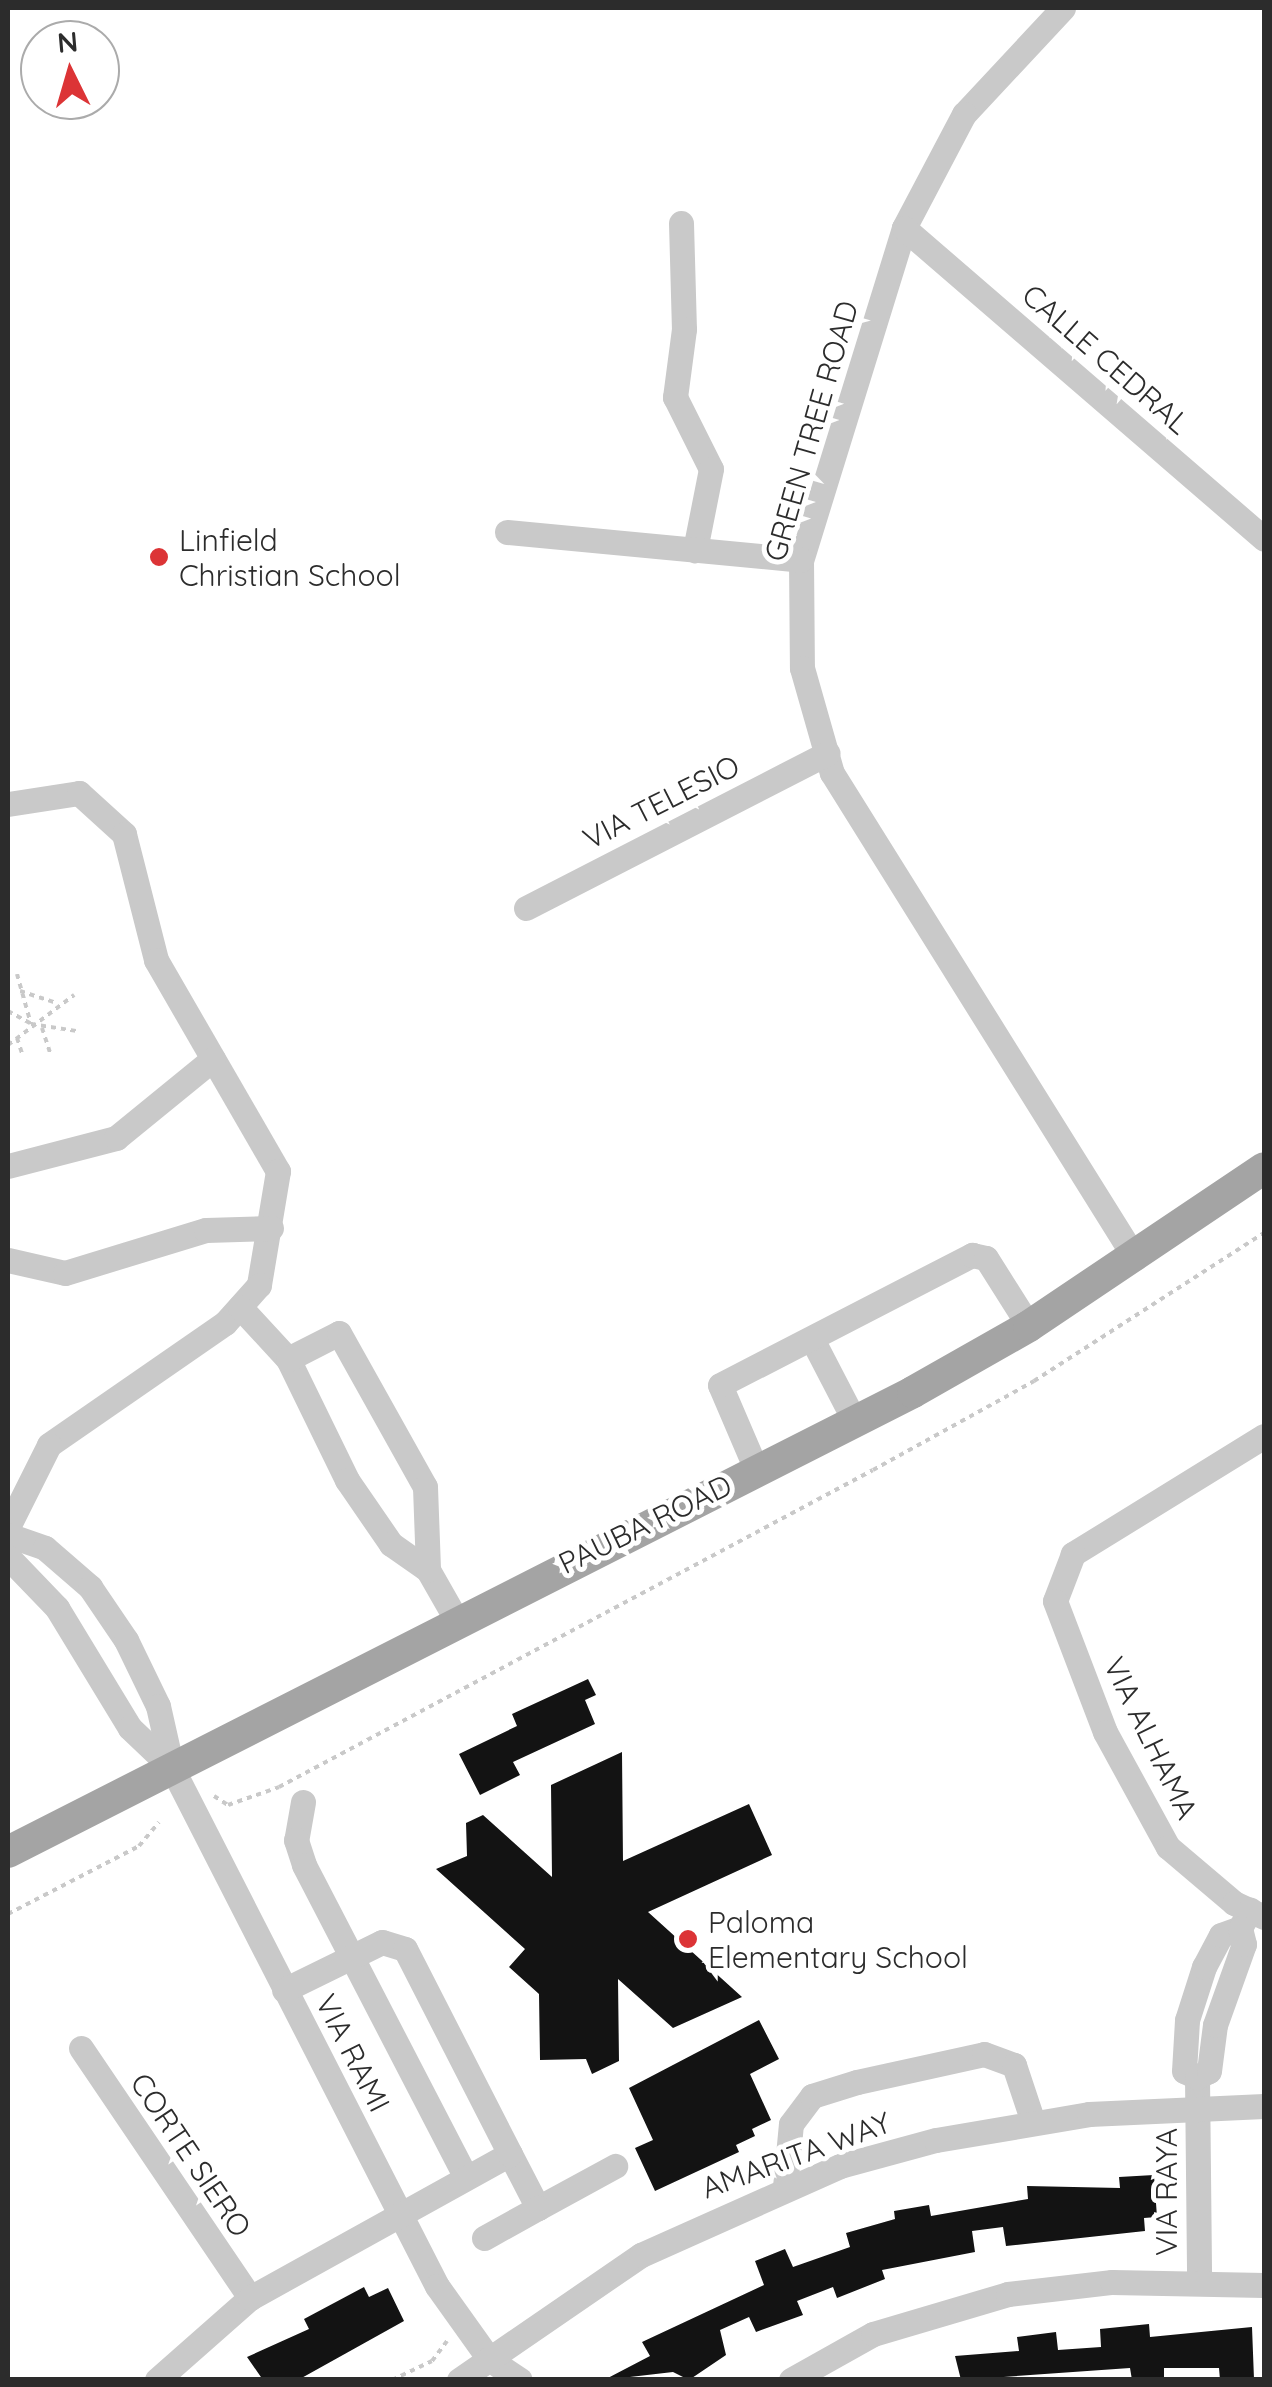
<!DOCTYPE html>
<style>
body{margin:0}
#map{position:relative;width:1272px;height:2387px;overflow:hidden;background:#fff;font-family:Quicksand,sans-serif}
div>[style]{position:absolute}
.building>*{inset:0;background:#131313}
.path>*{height:4px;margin-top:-2px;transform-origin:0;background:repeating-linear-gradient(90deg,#c9c9c9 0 5px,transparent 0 10px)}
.minor>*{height:25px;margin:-12.5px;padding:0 12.5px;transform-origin:12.5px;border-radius:12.5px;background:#c9c9c9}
.major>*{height:32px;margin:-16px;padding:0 16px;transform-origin:16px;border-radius:16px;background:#a4a4a4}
.dots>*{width:28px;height:28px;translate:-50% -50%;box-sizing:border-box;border:5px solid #fff;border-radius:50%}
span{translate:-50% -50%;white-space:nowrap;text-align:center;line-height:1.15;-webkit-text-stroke:10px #fff;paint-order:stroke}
.street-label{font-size:30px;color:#2c2c2c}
.poi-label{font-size:30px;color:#2c2c2c}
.left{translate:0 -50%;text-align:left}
.frame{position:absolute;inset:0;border:10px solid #2c2c2c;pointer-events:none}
.north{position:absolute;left:20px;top:20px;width:100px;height:100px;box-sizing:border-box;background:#fff;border:2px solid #ababab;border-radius:50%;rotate:355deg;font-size:28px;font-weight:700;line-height:40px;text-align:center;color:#2c2c2c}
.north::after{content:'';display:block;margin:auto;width:35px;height:45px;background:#dc3436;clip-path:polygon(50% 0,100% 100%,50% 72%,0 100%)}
</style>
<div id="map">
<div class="building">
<i style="clip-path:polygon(588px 1679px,596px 1695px,585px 1700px,595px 1724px,513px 1762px,520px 1775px,480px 1795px,459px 1754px,517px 1726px,512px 1714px)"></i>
<i style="clip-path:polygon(622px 1752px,623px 1861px,749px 1804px,772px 1855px,648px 1912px,742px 1997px,673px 2028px,618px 1979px,619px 2061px,592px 2074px,586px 2059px,540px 2060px,539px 1994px,509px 1967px,525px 1949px,436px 1869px,467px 1856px,466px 1823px,483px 1815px,552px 1877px,551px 1785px)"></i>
<i style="clip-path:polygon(759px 2020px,779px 2059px,750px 2074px,771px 2120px,752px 2129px,755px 2136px,736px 2145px,739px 2152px,655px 2191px,635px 2148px,653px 2140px,629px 2088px)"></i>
<i style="clip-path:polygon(1154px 2175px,1157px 2217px,1144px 2218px,1145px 2231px,1006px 2246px,1003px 2227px,972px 2231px,975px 2252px,882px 2270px,885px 2279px,837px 2298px,833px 2287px,797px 2301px,803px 2315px,756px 2332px,749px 2317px,720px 2330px,726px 2355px,689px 2380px,673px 2372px,604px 2380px,650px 2356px,642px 2342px,764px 2285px,755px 2261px,785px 2249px,793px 2267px,850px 2247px,846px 2233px,895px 2219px,894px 2211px,929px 2205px,931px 2216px,1028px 2199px,1027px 2186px,1120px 2188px,1119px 2177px)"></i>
<i style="clip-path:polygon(364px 2287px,369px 2297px,388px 2288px,404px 2321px,298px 2380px,263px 2380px,247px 2357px,309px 2329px,304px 2319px)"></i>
<i style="clip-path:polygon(1149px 2324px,1150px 2337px,1252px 2327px,1254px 2379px,1220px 2380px,1219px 2368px,1164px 2368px,1164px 2377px,1132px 2380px,1130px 2368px,961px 2380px,955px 2356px,1019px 2351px,1017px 2337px,1056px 2332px,1058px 2350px,1101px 2347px,1100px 2329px)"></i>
</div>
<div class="path">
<i style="left:17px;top:974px;width:52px;rotate:74.4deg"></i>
<i style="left:31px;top:1024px;width:47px;rotate:8.7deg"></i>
<i style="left:20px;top:991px;width:39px;rotate:18deg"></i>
<i style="left:8px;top:1011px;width:26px;rotate:29deg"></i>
<i style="left:42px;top:1028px;width:26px;rotate:72deg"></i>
<i style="left:17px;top:1038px;width:16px;rotate:72deg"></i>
<i style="left:8px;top:1045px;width:83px;rotate:-37.1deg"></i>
<i style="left:214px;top:1796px;width:17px;rotate:33deg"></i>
<i style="left:228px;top:1805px;width:54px;rotate:-19.4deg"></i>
<i style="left:279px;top:1787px;width:673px;rotate:-28.09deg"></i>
<i style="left:873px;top:1470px;width:184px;rotate:-28.9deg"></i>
<i style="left:1034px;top:1381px;width:274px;rotate:-32.8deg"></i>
<i style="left:8px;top:1914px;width:148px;rotate:-27.4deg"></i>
<i style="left:139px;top:1846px;width:31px;rotate:-50deg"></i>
<i style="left:392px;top:2380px;width:44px;rotate:-25.4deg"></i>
<i style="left:432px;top:2361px;width:25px;rotate:-53deg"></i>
</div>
<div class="minor">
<i style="left:1063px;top:8px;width:145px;rotate:133deg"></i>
<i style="left:964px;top:114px;width:129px;rotate:117.8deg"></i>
<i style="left:904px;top:228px;width:348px;rotate:107.2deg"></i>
<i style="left:801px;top:560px;width:108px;rotate:89.5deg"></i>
<i style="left:802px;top:668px;width:109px;rotate:74.1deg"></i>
<i style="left:832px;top:773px;width:572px;rotate:58.01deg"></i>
<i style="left:681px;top:223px;width:106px;rotate:88.4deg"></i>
<i style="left:684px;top:329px;width:69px;rotate:97.5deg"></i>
<i style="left:675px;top:397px;width:80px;rotate:63.4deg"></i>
<i style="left:711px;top:469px;width:83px;rotate:101.2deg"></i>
<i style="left:904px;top:228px;width:476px;rotate:40.8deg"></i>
<i style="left:507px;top:532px;width:295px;rotate:5.4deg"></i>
<i style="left:8px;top:804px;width:72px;rotate:-8.8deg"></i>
<i style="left:79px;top:793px;width:61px;rotate:42.3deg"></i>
<i style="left:124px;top:834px;width:130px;rotate:75.7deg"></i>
<i style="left:156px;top:960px;width:244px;rotate:60deg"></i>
<i style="left:278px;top:1171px;width:116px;rotate:99.5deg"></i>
<i style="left:259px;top:1285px;width:51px;rotate:131.8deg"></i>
<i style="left:225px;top:1323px;width:214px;rotate:145.3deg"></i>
<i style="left:49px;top:1445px;width:92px;rotate:116.6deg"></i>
<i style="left:526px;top:908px;width:339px;rotate:-27.2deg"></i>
<i style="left:8px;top:1166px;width:112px;rotate:-14.5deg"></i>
<i style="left:116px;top:1138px;width:125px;rotate:-39.2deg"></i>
<i style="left:8px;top:1260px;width:58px;rotate:12.8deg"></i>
<i style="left:65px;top:1273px;width:147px;rotate:-17deg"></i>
<i style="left:206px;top:1230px;width:65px;rotate:-1.8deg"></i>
<i style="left:240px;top:1307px;width:71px;rotate:47.3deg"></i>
<i style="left:288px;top:1359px;width:135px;rotate:64deg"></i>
<i style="left:347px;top:1480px;width:78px;rotate:55.5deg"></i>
<i style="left:391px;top:1544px;width:45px;rotate:35.1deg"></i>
<i style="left:428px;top:1570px;width:56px;rotate:60.3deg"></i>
<i style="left:812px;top:1339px;width:93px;rotate:62.6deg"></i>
<i style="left:288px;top:1359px;width:57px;rotate:-27deg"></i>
<i style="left:339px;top:1333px;width:176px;rotate:60.8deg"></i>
<i style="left:425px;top:1487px;width:83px;rotate:87.9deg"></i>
<i style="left:1264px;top:1436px;width:225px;rotate:148.3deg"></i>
<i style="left:1073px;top:1554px;width:50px;rotate:111deg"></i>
<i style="left:1055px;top:1601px;width:140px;rotate:69.1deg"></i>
<i style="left:1105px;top:1732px;width:131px;rotate:61.3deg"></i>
<i style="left:1168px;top:1847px;width:87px;rotate:40.3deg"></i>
<i style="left:1234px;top:1903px;width:33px;rotate:25deg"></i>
<i style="left:756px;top:1469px;width:91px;rotate:-113.2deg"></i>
<i style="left:720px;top:1385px;width:284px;rotate:-27.3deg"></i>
<i style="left:972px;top:1255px;width:14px;rotate:12deg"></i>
<i style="left:986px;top:1258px;width:80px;rotate:57.7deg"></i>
<i style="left:8px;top:1535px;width:39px;rotate:19deg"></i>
<i style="left:45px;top:1548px;width:60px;rotate:40.9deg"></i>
<i style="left:90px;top:1587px;width:64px;rotate:55.8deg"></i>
<i style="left:126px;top:1640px;width:73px;rotate:64.1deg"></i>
<i style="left:158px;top:1706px;width:64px;rotate:77.3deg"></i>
<i style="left:172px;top:1768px;width:582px;rotate:62.91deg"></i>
<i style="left:437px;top:2286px;width:90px;rotate:54.5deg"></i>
<i style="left:489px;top:2359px;width:37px;rotate:34deg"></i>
<i style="left:8px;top:1557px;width:71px;rotate:46.1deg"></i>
<i style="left:57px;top:1608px;width:140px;rotate:58.7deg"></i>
<i style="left:130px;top:1728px;width:58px;rotate:43.6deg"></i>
<i style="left:303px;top:1802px;width:39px;rotate:100deg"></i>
<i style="left:296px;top:1840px;width:26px;rotate:72deg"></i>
<i style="left:304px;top:1865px;width:352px;rotate:62.6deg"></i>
<i style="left:81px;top:2048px;width:302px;rotate:55.9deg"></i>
<i style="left:1197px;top:2077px;width:202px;rotate:89.4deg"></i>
<i style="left:1197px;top:2077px;width:14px;rotate:-155deg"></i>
<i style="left:1184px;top:2071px;width:51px;rotate:-86.6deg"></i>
<i style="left:1187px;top:2020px;width:56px;rotate:-72.2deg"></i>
<i style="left:1204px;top:1967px;width:36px;rotate:-62deg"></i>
<i style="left:1221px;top:1935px;width:20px;rotate:-20deg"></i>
<i style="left:1240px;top:1928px;width:21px;rotate:-61deg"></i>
<i style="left:1197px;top:2077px;width:13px;rotate:-27deg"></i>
<i style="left:1209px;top:2071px;width:46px;rotate:-82.6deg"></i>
<i style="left:1215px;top:2025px;width:86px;rotate:-70.3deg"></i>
<i style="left:1244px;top:1944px;width:16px;rotate:-104deg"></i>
<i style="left:510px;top:2154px;width:61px;rotate:62.6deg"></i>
<i style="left:538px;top:2208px;width:88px;rotate:-28.6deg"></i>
<i style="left:785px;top:2187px;width:63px;rotate:-84.6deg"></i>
<i style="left:791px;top:2124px;width:35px;rotate:-53deg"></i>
<i style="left:812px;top:2096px;width:47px;rotate:-17.3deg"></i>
<i style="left:857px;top:2082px;width:130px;rotate:-12.4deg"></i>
<i style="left:984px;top:2054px;width:32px;rotate:20deg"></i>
<i style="left:1014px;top:2065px;width:60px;rotate:71.6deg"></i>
<i style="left:484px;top:2238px;width:62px;rotate:-29.1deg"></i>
<i style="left:157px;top:2380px;width:124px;rotate:-41.4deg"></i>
<i style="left:250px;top:2298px;width:297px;rotate:-29deg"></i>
<i style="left:510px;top:2154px;width:230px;rotate:-117.1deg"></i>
<i style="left:405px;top:1949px;width:24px;rotate:-163deg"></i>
<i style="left:382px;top:1942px;width:109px;rotate:153.9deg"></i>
<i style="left:459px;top:2380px;width:221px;rotate:-34.5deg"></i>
<i style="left:641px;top:2255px;width:218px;rotate:-24.1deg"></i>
<i style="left:840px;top:2166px;width:99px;rotate:-15.2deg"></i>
<i style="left:936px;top:2140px;width:155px;rotate:-9.6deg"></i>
<i style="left:1089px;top:2114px;width:175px;rotate:-2.6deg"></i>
<i style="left:791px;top:2380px;width:94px;rotate:-29.3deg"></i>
<i style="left:873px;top:2334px;width:141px;rotate:-16.5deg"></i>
<i style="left:1008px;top:2294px;width:105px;rotate:-6.6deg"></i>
<i style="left:1112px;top:2282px;width:152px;rotate:1.1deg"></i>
</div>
<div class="major">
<i style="left:8px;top:1852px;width:1015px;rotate:-26.94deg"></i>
<i style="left:913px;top:1392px;width:133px;rotate:-29.6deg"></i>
<i style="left:1029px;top:1326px;width:283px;rotate:-33.9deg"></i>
</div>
<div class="dots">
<i style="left:159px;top:557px;background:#dc3436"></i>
<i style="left:688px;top:1939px;background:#dc3436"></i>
</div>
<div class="street-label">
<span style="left:1106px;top:359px;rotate:41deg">CALLE CEDRAL</span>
<span style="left:811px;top:431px;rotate:-74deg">GREEN TREE ROAD</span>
<span style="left:661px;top:802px;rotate:-27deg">VIA TELESIO</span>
<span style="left:645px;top:1524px;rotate:-26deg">PAUBA ROAD</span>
<span style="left:1151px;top:1738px;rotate:64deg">VIA ALHAMA</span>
<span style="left:353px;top:2053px;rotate:63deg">VIA RAMI</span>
<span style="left:191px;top:2155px;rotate:56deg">CORTE SIERO</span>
<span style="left:796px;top:2155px;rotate:-20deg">AMARITA WAY</span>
<span style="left:1166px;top:2192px;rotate:-90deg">VIA RAYA</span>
</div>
<div class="poi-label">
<span class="left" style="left:179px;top:557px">Linfield<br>Christian School</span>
<span class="left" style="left:708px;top:1939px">Paloma<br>Elementary School</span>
</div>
<div class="frame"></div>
<div class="north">N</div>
</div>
